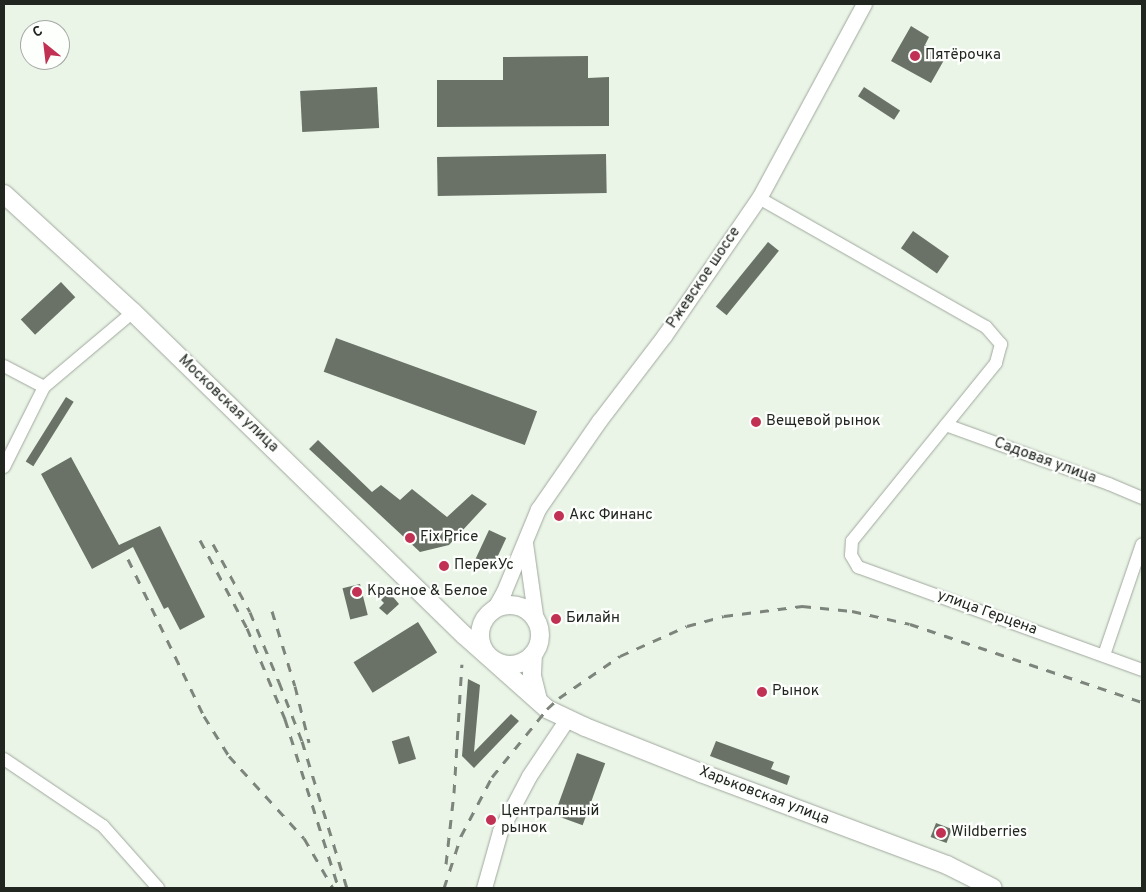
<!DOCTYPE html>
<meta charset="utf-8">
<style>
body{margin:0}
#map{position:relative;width:1146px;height:892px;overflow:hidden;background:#eaf4e7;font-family:Overpass,sans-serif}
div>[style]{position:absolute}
.building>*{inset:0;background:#6a7267;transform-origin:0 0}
.roads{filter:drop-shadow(0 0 1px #9fa89c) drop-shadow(0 0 1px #9fa89c)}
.minor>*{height:12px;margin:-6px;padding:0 6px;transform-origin:6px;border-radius:6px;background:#fff}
.tertiary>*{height:15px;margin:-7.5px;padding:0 7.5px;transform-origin:7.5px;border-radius:7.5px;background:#fff}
.secondary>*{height:18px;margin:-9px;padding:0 9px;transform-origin:9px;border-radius:9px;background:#fff}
.secondary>.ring{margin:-9px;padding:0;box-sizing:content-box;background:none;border:18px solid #fff;border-radius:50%}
.rail>*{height:3px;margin-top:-1.5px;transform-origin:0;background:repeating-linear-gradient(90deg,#7d847b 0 9px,transparent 0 18px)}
.dots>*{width:14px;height:14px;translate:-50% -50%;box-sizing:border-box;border:2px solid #fdfffc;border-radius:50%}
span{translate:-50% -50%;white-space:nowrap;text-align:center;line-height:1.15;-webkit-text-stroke:4.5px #fdfffc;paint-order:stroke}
.poi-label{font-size:15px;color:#222621}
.left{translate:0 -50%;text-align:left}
.street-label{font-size:15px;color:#222621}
.frame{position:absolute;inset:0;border:5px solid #222621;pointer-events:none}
.north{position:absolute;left:20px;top:20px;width:50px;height:50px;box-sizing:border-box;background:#fdfffc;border:1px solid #a5a8a4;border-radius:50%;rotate:331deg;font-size:14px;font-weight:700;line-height:20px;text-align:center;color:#222621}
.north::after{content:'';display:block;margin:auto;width:18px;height:22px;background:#c13154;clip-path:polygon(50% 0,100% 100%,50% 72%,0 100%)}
</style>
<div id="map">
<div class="building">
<i style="clip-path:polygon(911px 26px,929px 37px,925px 45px,937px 52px,940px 49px,948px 53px,931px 83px,891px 61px)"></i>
<i style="clip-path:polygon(588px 56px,588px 78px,609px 77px,609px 126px,437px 127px,437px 80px,503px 80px,503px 57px)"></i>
<i style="left:377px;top:87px;width:41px;height:77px;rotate:87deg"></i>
<i style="left:864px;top:87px;width:43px;height:11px;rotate:33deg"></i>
<i style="left:606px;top:154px;width:39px;height:169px;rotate:89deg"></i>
<i style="left:913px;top:231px;width:44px;height:21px;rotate:35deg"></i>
<i style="left:768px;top:242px;width:14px;height:83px;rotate:39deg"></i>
<i style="left:61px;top:282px;width:21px;height:55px;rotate:47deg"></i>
<i style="left:336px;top:338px;width:214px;height:36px;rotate:20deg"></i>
<i style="left:66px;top:397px;width:9px;height:76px;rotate:32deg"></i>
<i style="clip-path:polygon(318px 440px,372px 492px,381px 485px,400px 500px,412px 489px,447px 517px,472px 494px,487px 504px,449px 545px,420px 552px,309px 449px)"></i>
<i style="clip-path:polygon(71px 457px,119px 545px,160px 526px,205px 617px,180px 630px,168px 607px,164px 609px,133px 547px,92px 569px,41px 474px)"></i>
<i style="left:489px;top:530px;width:19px;height:33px;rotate:25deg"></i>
<i style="left:360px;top:584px;width:32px;height:18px;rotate:76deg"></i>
<i style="clip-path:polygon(389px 592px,399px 604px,387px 615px,379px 608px,384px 603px,381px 600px)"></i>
<i style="left:418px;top:622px;width:36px;height:76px;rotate:58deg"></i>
<i style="clip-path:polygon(468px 679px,480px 685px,474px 752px,511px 714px,519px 721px,474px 768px,462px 756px)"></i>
<i style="left:409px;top:736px;width:24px;height:18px;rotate:73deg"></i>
<i style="clip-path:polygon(716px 741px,774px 762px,771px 769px,790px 776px,787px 785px,710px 756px)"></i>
<i style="left:577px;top:753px;width:30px;height:66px;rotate:20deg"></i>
<i style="left:936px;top:823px;width:17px;height:15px;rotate:21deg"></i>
</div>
<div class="roads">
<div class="minor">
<i style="left:759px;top:198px;width:261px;rotate:29.6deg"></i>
<i style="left:986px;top:327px;width:23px;rotate:49deg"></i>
<i style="left:1001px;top:344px;width:20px;rotate:105deg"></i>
<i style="left:996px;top:363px;width:229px;rotate:129deg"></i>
<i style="left:852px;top:541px;width:14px;rotate:94deg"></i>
<i style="left:851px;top:555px;width:14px;rotate:60deg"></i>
<i style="left:858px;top:567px;width:302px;rotate:19.9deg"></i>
<i style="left:4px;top:366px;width:45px;rotate:27.7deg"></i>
<i style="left:946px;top:425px;width:173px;rotate:19.9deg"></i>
<i style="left:1109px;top:484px;width:36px;rotate:23deg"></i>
<i style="left:4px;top:467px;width:89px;rotate:-63.4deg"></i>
<i style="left:44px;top:387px;width:116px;rotate:-40.1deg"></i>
<i style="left:1104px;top:655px;width:117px;rotate:-71.1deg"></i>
<i style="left:4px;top:759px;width:120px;rotate:34.1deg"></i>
<i style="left:103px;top:826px;width:83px;rotate:48.4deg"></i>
</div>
<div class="tertiary">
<i style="left:525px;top:543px;width:79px;rotate:82deg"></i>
<i style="left:493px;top:611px;width:23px;rotate:-61deg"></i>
<i style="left:504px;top:591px;width:89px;rotate:-67.5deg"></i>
<i style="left:538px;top:509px;width:107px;rotate:-55.3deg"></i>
<i style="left:599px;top:421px;width:107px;rotate:-52.6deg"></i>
<i style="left:664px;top:336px;width:168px;rotate:-55.5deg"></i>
<i style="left:759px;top:198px;width:221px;rotate:-61.6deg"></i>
<i style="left:484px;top:888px;width:59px;rotate:-74.3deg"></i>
<i style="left:500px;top:831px;width:62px;rotate:-62.2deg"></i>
<i style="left:529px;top:776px;width:69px;rotate:-56.3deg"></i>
</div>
<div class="secondary">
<i style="left:4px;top:194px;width:175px;rotate:42.5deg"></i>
<i style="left:133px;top:312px;width:462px;rotate:44.3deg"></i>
<i style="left:464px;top:635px;width:111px;rotate:41.7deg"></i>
<i style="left:547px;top:709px;width:42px;rotate:25.3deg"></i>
<i style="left:585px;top:727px;width:125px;rotate:21.6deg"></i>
<i style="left:701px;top:773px;width:263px;rotate:20.5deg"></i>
<i style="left:947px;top:865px;width:51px;rotate:26.6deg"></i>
<i class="ring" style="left:480px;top:605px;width:42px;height:42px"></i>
<i style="left:533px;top:654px;width:22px;rotate:93deg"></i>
<i style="left:532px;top:676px;width:25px;rotate:76deg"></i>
</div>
</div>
<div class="rail">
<i style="left:200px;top:540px;width:100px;rotate:61.9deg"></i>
<i style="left:247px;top:628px;width:99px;rotate:67.3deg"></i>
<i style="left:285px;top:719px;width:175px;rotate:72.4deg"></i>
<i style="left:213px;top:544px;width:77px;rotate:61.4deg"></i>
<i style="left:250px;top:612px;width:76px;rotate:67.5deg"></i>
<i style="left:279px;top:682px;width:63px;rotate:68.7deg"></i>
<i style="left:302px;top:741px;width:154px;rotate:73deg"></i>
<i style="left:128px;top:559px;width:174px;rotate:64.2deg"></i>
<i style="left:204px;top:716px;width:47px;rotate:58deg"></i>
<i style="left:229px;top:756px;width:111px;rotate:47.6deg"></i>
<i style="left:304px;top:838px;width:58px;rotate:59.9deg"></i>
<i style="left:272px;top:611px;width:78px;rotate:73deg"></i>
<i style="left:295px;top:686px;width:58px;rotate:76deg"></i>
<i style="left:446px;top:864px;width:71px;rotate:-83.6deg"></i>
<i style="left:454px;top:793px;width:129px;rotate:-86.5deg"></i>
<i style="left:444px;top:888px;width:55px;rotate:-71.9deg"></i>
<i style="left:461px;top:836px;width:67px;rotate:-62.3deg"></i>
<i style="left:492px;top:777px;width:87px;rotate:-51deg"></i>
<i style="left:547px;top:709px;width:16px;rotate:-43deg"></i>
<i style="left:559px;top:698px;width:74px;rotate:-34.5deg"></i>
<i style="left:620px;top:656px;width:73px;rotate:-24.1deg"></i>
<i style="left:687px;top:626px;width:38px;rotate:-15deg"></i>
<i style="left:724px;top:616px;width:79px;rotate:-7.3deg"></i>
<i style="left:802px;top:606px;width:50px;rotate:5.7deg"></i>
<i style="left:852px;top:611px;width:59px;rotate:12.6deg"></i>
<i style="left:910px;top:624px;width:245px;rotate:18.6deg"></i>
</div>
<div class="dots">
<i style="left:915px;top:56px;background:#c13154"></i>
<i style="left:756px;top:422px;background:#c13154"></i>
<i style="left:559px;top:516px;background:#c13154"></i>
<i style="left:410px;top:538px;background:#c13154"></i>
<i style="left:444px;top:566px;background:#c13154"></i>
<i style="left:357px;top:592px;background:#c13154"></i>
<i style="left:556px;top:619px;background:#c13154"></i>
<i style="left:762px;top:692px;background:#c13154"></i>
<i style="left:491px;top:820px;background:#c13154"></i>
<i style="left:941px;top:833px;background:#c13154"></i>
</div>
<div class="poi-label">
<span class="left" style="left:925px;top:56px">Пятёрочка</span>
<span class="left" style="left:766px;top:422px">Вещевой рынок</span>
<span class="left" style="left:569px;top:516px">Акс Финанс</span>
<span class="left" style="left:420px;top:538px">Fix Price</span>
<span class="left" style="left:454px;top:566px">ПерекУс</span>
<span class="left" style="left:367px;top:592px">Красное &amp; Белое</span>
<span class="left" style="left:566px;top:619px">Билайн</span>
<span class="left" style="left:772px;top:692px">Рынок</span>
<span class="left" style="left:501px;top:820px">Центральный<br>рынок</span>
<span class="left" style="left:951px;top:833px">Wildberries</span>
</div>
<div class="street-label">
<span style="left:704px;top:278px;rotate:-56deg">Ржевское шоссе</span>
<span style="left:228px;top:404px;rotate:44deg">Московская улица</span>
<span style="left:1045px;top:461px;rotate:20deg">Садовая улица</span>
<span style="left:987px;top:613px;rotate:20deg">улица Герцена</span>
<span style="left:764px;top:796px;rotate:21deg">Харьковская улица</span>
</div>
<div class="frame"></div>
<div class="north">С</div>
</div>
